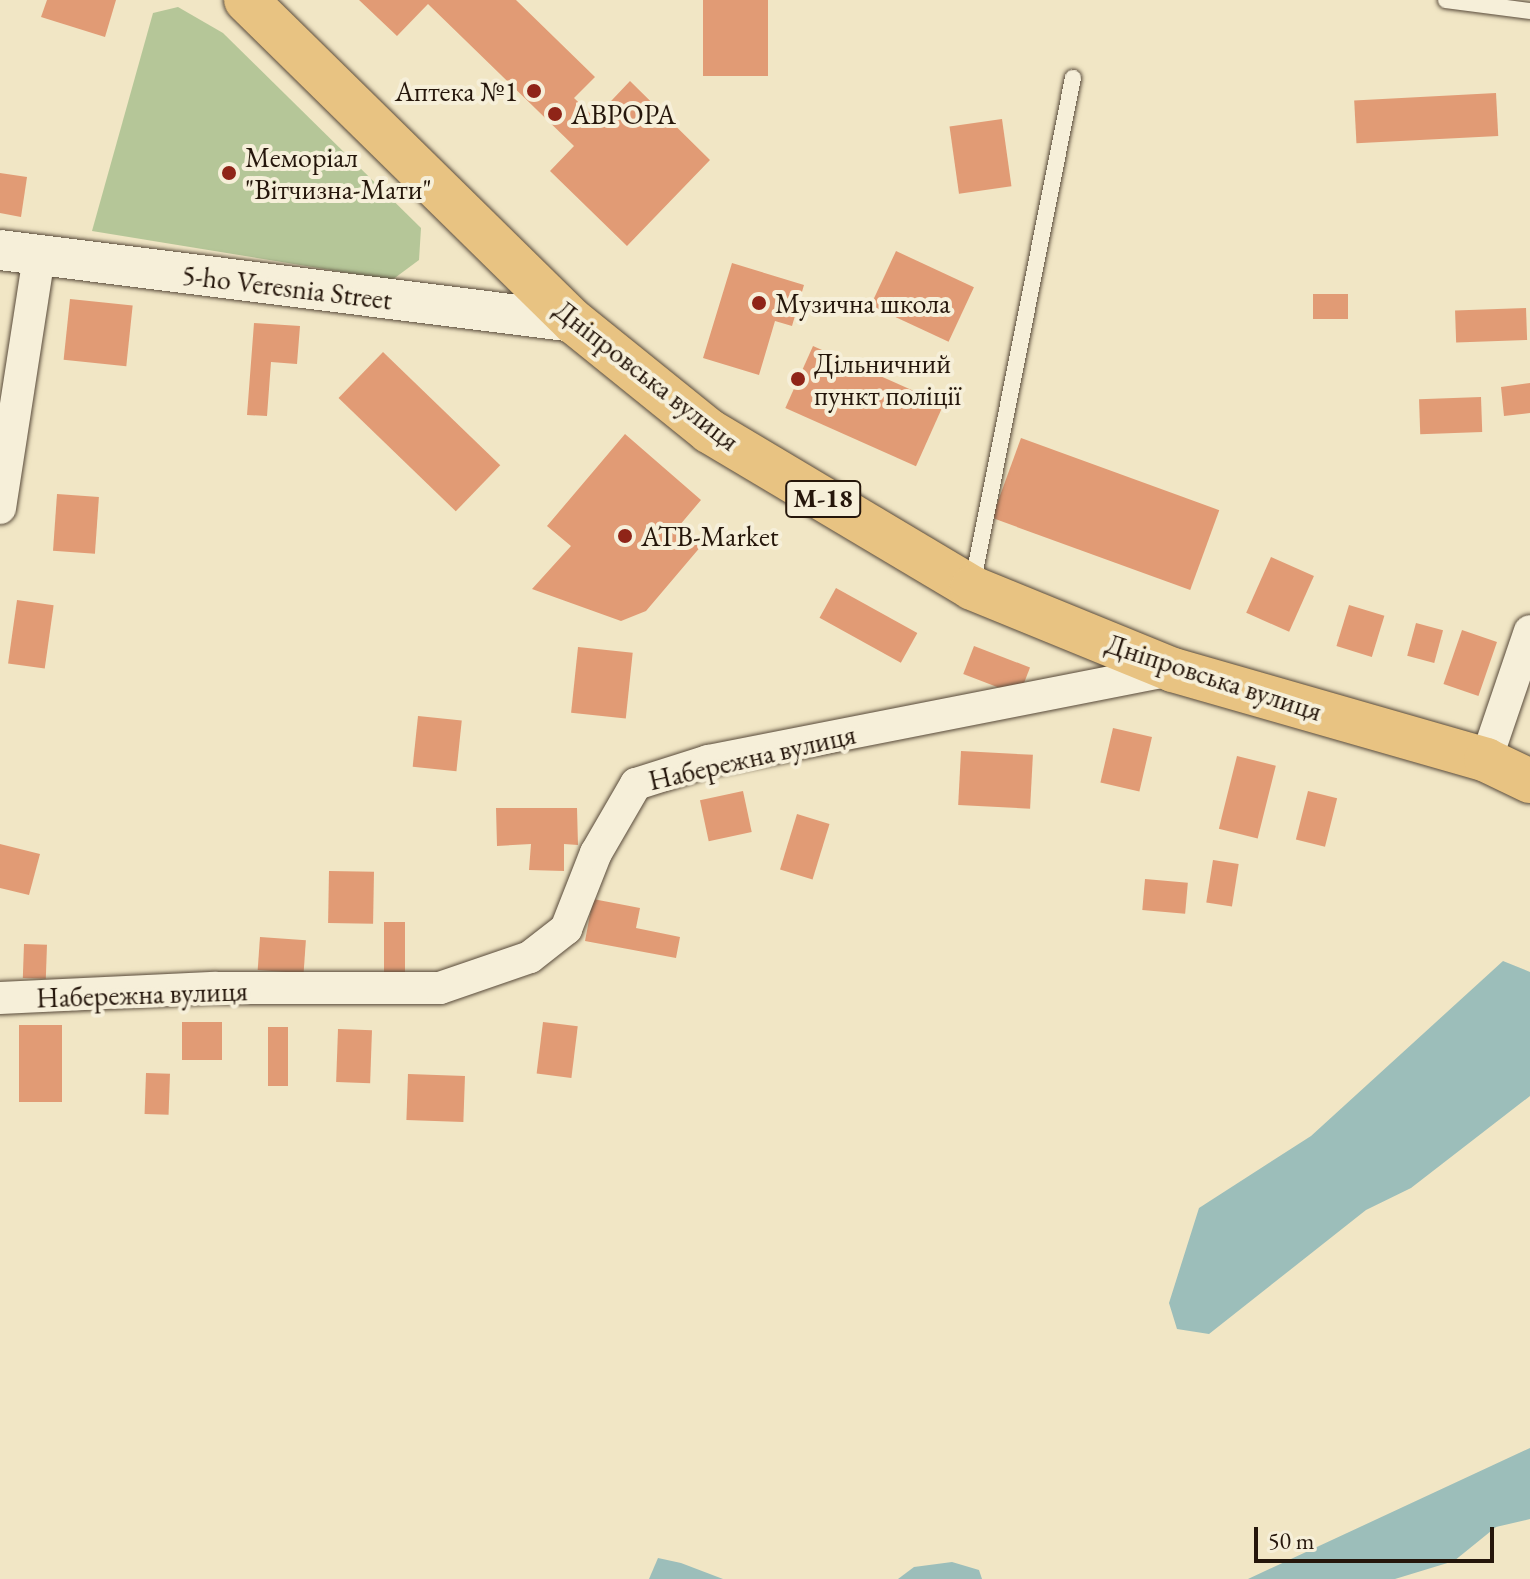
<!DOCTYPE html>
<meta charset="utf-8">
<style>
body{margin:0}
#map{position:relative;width:1530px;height:1579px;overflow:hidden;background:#f1e6c5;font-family:"EB Garamond",serif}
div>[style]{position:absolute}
.green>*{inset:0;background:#b5c698}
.water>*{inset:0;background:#9cbeba}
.building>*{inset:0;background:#e19b75;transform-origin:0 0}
.roads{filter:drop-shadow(0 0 2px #584a3a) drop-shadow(0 0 2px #584a3a)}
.service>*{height:16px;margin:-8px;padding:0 8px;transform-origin:8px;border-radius:8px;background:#f6efd9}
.minor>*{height:32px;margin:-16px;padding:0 16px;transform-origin:16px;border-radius:16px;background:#f6efd9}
.tertiary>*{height:40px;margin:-20px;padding:0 20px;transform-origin:20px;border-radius:20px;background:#f6efd9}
.trunk>*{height:44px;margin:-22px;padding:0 22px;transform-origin:22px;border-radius:22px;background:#e8c382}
.dots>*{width:22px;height:22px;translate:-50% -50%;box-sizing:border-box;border:4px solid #f6efd9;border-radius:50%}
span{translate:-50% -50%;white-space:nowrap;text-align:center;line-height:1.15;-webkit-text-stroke:8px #f6efd9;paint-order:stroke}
.shield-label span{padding:2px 6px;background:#f6efd9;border:2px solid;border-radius:6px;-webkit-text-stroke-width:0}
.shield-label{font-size:26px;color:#25160b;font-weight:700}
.poi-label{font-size:28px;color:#25160b}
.right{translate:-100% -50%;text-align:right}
.left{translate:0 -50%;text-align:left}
.street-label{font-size:28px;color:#25160b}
.scale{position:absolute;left:1254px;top:1527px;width:240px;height:36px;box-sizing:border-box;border:4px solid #25160b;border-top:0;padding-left:10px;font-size:24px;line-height:28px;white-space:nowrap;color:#25160b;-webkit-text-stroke:6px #f6efd9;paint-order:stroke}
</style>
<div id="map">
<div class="green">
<i style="clip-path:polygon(178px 7px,223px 33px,421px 228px,419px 260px,392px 280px,92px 231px,153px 13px)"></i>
</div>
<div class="water">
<i style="clip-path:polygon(1503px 961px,1530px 972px,1530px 1096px,1411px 1188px,1366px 1210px,1209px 1334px,1177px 1329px,1169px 1303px,1199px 1208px,1311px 1136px)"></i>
<i style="clip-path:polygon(1530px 1448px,1530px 1519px,1496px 1527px,1454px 1561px,1395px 1579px,1248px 1579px)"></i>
<i style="clip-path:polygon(658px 1558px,681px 1563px,723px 1579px,649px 1579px)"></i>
<i style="clip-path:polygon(952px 1562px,979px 1570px,982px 1579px,898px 1579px,914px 1567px)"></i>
</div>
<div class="building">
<i style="clip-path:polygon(47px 0,116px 0,105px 37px,41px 17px)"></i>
<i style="clip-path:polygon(359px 0,516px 0,595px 77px,574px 98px,595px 118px,630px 81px,710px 160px,627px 246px,550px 171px,574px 146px,428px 4px,397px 36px)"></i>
<i style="left:703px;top:0;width:65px;height:76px"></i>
<i style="left:1496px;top:93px;width:43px;height:142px;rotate:87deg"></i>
<i style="left:1002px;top:119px;width:68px;height:53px;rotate:82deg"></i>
<i style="clip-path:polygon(0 173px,27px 177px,21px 217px,0 213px)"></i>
<i style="left:896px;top:251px;width:86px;height:60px;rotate:25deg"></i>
<i style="clip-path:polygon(732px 263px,804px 285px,792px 326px,775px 321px,759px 375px,703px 358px)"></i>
<i style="left:1313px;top:294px;width:35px;height:25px"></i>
<i style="left:70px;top:299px;width:63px;height:61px;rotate:6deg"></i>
<i style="left:1526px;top:308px;width:32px;height:71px;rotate:88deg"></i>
<i style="clip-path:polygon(254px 323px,300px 326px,297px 364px,271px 362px,267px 416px,247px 415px)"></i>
<i style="left:813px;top:346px;width:143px;height:68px;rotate:24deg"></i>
<i style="left:383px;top:352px;width:163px;height:64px;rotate:44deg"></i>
<i style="clip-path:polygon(1530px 383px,1530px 413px,1504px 416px,1501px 387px)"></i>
<i style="left:1481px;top:397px;width:35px;height:62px;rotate:88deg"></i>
<i style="clip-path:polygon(625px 434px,701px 500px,679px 526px,702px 545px,646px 611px,621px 621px,532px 589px,571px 546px,547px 526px)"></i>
<i style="left:1021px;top:438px;width:211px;height:85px;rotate:20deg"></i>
<i style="left:57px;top:494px;width:42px;height:57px;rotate:4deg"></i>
<i style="left:1271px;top:557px;width:47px;height:61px;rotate:24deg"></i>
<i style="left:836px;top:588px;width:93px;height:34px;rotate:29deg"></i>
<i style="left:17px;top:600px;width:37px;height:64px;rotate:8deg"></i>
<i style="left:1349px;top:605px;width:37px;height:43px;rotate:17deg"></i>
<i style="left:1416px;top:623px;width:28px;height:34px;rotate:15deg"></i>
<i style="left:1462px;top:630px;width:37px;height:57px;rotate:19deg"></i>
<i style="left:974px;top:646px;width:60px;height:30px;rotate:21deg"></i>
<i style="left:578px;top:647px;width:55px;height:66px;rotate:6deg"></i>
<i style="left:418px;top:716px;width:44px;height:51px;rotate:6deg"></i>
<i style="left:1113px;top:728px;width:40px;height:56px;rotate:13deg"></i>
<i style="left:961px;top:751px;width:72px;height:54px;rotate:3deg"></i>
<i style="left:1237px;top:756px;width:40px;height:75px;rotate:14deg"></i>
<i style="left:743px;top:791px;width:42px;height:44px;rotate:78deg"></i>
<i style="left:1308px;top:791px;width:30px;height:50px;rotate:14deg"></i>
<i style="clip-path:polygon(496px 808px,577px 808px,578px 845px,564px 844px,564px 871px,529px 870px,531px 844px,497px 846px)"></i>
<i style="left:797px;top:814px;width:34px;height:58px;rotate:17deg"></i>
<i style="clip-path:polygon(0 844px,40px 854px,29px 895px,0 888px)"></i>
<i style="left:1213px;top:860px;width:26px;height:43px;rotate:9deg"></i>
<i style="left:329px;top:871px;width:45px;height:52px;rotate:1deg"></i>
<i style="left:1145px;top:879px;width:43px;height:31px;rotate:5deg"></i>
<i style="clip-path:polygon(593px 899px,640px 908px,636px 928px,680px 937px,676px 958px,585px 941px)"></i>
<i style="left:384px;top:922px;width:21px;height:53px"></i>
<i style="left:260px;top:937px;width:46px;height:33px;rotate:4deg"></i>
<i style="left:24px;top:944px;width:23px;height:34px;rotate:2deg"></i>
<i style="left:182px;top:1022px;width:40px;height:38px"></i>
<i style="left:543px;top:1022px;width:35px;height:52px;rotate:7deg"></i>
<i style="left:19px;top:1025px;width:43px;height:77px"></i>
<i style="left:288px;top:1027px;width:59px;height:20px;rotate:90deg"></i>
<i style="left:338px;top:1029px;width:34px;height:53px;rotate:2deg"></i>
<i style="left:146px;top:1073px;width:24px;height:41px;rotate:2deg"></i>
<i style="left:408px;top:1074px;width:57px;height:46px;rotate:2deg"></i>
</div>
<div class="roads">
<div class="service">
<i style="left:1446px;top:0;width:85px;rotate:7.5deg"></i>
<i style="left:972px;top:586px;width:518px;rotate:-78.76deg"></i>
</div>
<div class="minor">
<i style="left:0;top:508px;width:255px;rotate:-81.2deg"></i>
<i style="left:1486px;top:760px;width:136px;rotate:-71.2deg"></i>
<i style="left:0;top:998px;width:216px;rotate:-2.7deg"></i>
<i style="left:216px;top:988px;width:224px"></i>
<i style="left:440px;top:988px;width:95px;rotate:-19deg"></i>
<i style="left:530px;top:957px;width:46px;rotate:-37.9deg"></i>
<i style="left:566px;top:929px;width:82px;rotate:-68.5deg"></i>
<i style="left:596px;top:853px;width:80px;rotate:-59.9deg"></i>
<i style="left:636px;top:784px;width:76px;rotate:-17.7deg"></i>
<i style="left:708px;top:761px;width:474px;rotate:-11.1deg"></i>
</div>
<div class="tertiary">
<i style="left:0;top:250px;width:578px;rotate:7.15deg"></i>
</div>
<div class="trunk">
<i style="left:246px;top:0;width:460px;rotate:44.5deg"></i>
<i style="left:574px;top:322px;width:174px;rotate:38.9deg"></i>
<i style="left:709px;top:431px;width:306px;rotate:30.8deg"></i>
<i style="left:972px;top:588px;width:217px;rotate:22.2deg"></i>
<i style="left:1173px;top:670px;width:326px;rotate:16deg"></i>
<i style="left:1486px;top:760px;width:49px;rotate:25.5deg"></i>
</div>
</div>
<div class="dots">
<i style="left:534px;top:91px;background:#8f2418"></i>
<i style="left:555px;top:114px;background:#8f2418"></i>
<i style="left:229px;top:173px;background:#8f2418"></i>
<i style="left:759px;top:303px;background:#8f2418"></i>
<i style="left:798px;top:379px;background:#8f2418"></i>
<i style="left:625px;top:536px;background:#8f2418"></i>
</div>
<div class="shield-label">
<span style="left:823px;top:499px">М-18</span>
</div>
<div class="poi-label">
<span class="right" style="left:518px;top:91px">Аптека №1</span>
<span class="left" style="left:571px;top:114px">АВРОРА</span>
<span class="left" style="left:245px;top:173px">Меморіал<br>"Вітчизна-Мати"</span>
<span class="left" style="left:775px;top:303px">Музична школа</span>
<span class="left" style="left:814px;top:379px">Дільничний<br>пункт поліції</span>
<span class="left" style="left:641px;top:536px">ATB-Market</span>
</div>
<div class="street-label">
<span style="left:287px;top:287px;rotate:7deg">5-ho Veresnia Street</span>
<span style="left:647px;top:375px;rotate:38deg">Дніпровська вулиця</span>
<span style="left:1214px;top:677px;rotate:18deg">Дніпровська вулиця</span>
<span style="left:752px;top:757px;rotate:-13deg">Набережна вулиця</span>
<span style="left:142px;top:994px;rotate:-2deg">Набережна вулиця</span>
</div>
<div class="scale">50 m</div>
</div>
